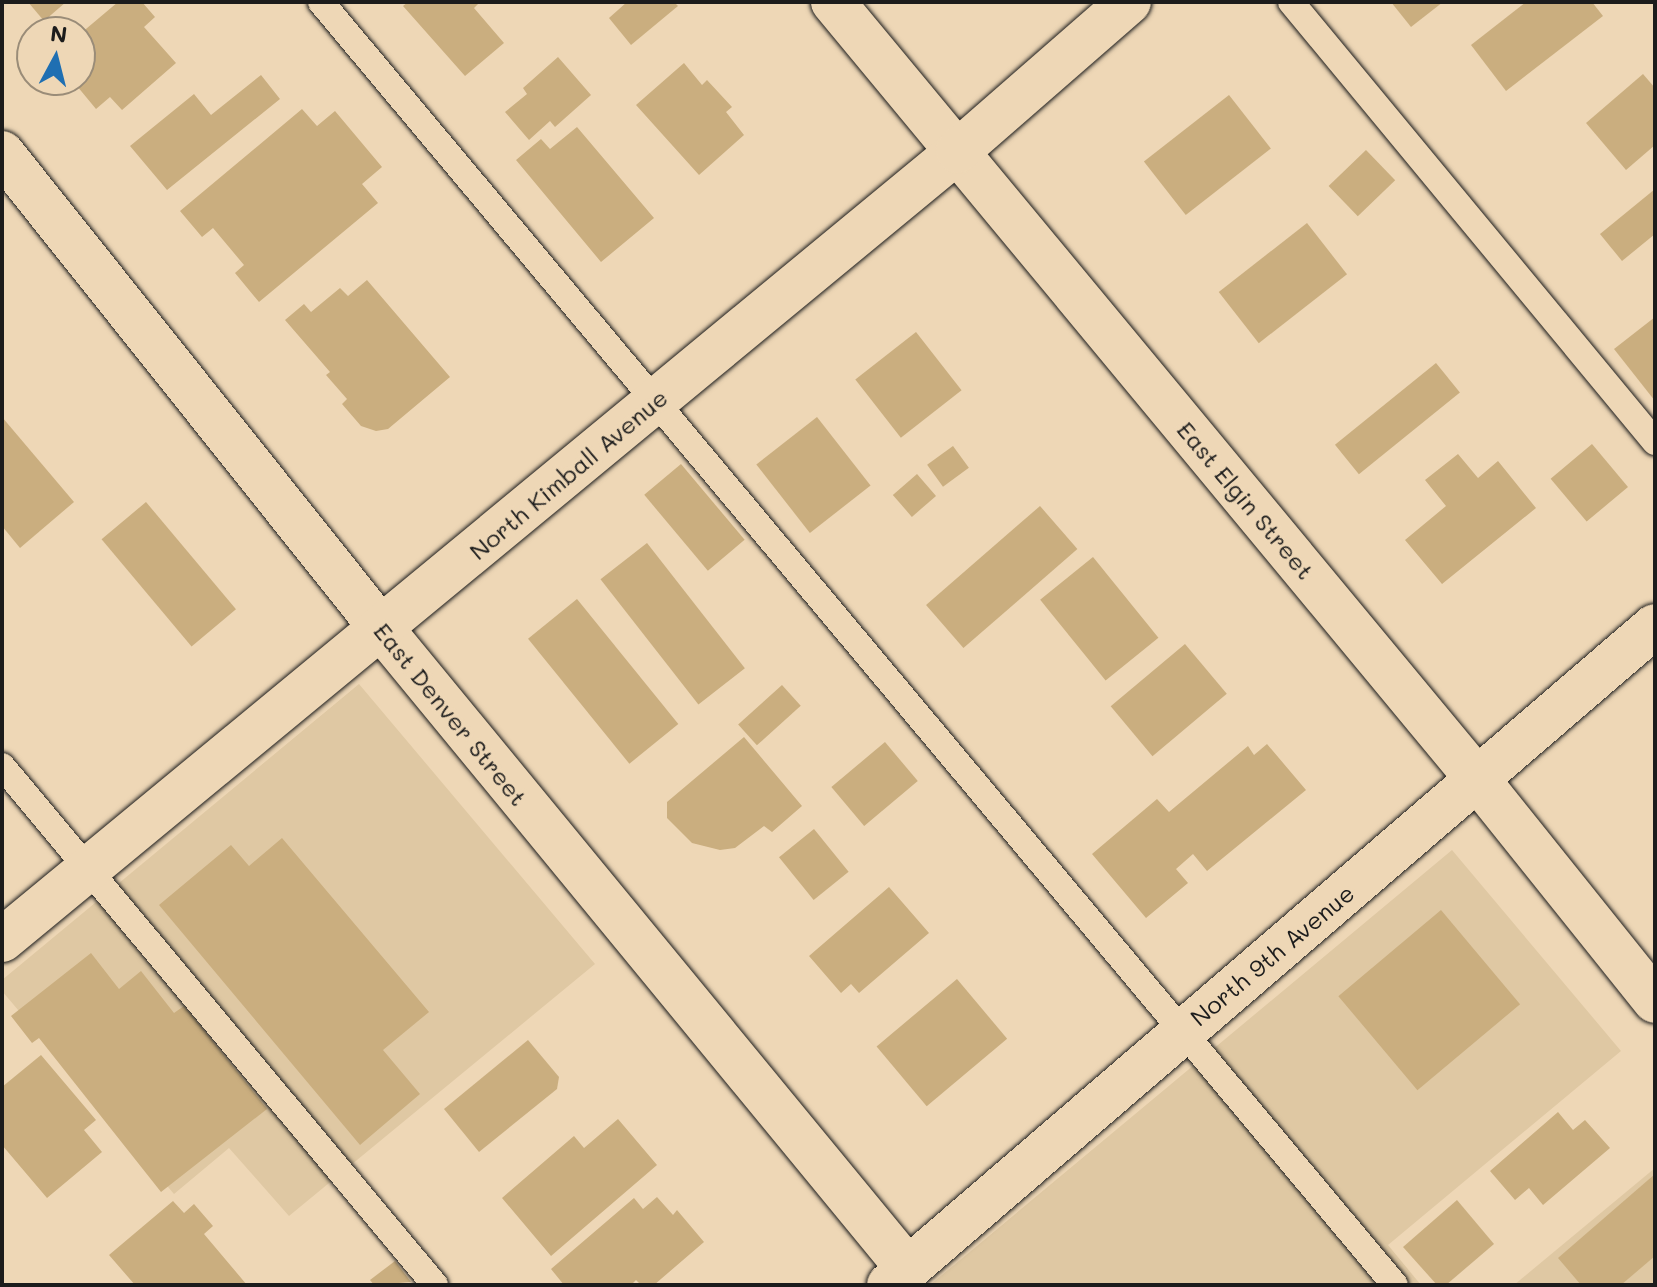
<!DOCTYPE html>
<style>
body{margin:0}
#map{position:relative;width:1657px;height:1287px;overflow:hidden;background:#eed7b6;font-family:Mali,sans-serif}
div>[style]{position:absolute}
.built>*{inset:0;background:#dfc8a3}
.building>*{inset:0;background:#caae7f;transform-origin:0 0}
.roads{filter:drop-shadow(0 0 2px #1c1c1c) drop-shadow(0 0 2px #1c1c1c)}
.service>*{height:26px;margin:-13px;padding:0 13px;transform-origin:13px;border-radius:13px;background:#eed7b6}
.minor>*{height:44px;margin:-22px;padding:0 22px;transform-origin:22px;border-radius:22px;background:#eed7b6}
span{translate:-50% -50%;white-space:nowrap;text-align:center;line-height:1.15;-webkit-text-stroke:8px #eed7b6;paint-order:stroke}
.street-label{font-size:24px;color:#1c1c1c}
.frame{position:absolute;inset:0;border:4px solid #1c1c1c;pointer-events:none}
.north{position:absolute;left:16px;top:16px;width:80px;height:80px;box-sizing:border-box;background:#eed7b6;border:2px solid #9a8c78;border-radius:50%;rotate:7deg;font-size:22px;font-weight:700;line-height:32px;text-align:center;color:#1c1c1c}
.north::after{content:'';display:block;margin:auto;width:28px;height:36px;background:#1f6fb2;clip-path:polygon(50% 0,100% 100%,50% 72%,0 100%)}
</style>
<div id="map">
<div class="built">
<i style="clip-path:polygon(359px 684px,595px 964px,289px 1216px,229px 1148px,174px 1194px,2px 991px,2px 980px)"></i>
<i style="clip-path:polygon(1452px 850px,1621px 1051px,1388px 1245px,1421px 1285px,930px 1285px)"></i>
<i style="clip-path:polygon(1655px 1168px,1655px 1285px,1514px 1285px)"></i>
</div>
<div class="building">
<i style="clip-path:polygon(28px 2px,66px 2px,44px 21px)"></i>
<i style="clip-path:polygon(118px 2px,142px 2px,155px 17px,144px 27px,176px 63px,122px 110px,110px 97px,96px 109px,72px 80px,80px 80px,80px 34px)"></i>
<i style="clip-path:polygon(408px 2px,480px 2px,474px 8px,504px 43px,465px 76px,403px 6px)"></i>
<i style="clip-path:polygon(627px 2px,674px 2px,678px 6px,631px 45px,609px 18px)"></i>
<i style="clip-path:polygon(1391px 2px,1443px 2px,1411px 27px)"></i>
<i style="clip-path:polygon(1526px 2px,1592px 2px,1603px 16px,1506px 91px,1471px 45px)"></i>
<i style="clip-path:polygon(558px 57px,591px 95px,555px 127px,550px 121px,529px 140px,505px 112px,527px 94px,523px 88px)"></i>
<i style="clip-path:polygon(684px 63px,702px 85px,707px 80px,732px 107px,726px 112px,744px 135px,699px 175px,636px 105px)"></i>
<i style="clip-path:polygon(1643px 74px,1655px 88px,1655px 145px,1626px 170px,1586px 123px)"></i>
<i style="clip-path:polygon(261px 75px,280px 99px,167px 190px,130px 146px,194px 94px,211px 115px)"></i>
<i style="left:1229px;top:95px;width:68px;height:108px;rotate:52deg"></i>
<i style="clip-path:polygon(302px 109px,317px 126px,335px 111px,382px 167px,362px 184px,378px 203px,259px 302px,235px 273px,244px 265px,213px 228px,202px 237px,180px 211px)"></i>
<i style="clip-path:polygon(577px 127px,654px 218px,601px 262px,516px 160px,541px 139px,550px 149px)"></i>
<i style="left:1366px;top:150px;width:42px;height:52px;rotate:46deg"></i>
<i style="clip-path:polygon(1655px 189px,1655px 234px,1622px 261px,1600px 234px)"></i>
<i style="left:1307px;top:223px;width:65px;height:112px;rotate:52deg"></i>
<i style="clip-path:polygon(367px 280px,450px 377px,388px 429px,376px 431px,361px 426px,342px 404px,347px 399px,326px 375px,330px 372px,285px 320px,304px 304px,311px 312px,340px 288px,348px 296px)"></i>
<i style="clip-path:polygon(1655px 317px,1655px 401px,1614px 349px)"></i>
<i style="left:916px;top:332px;width:74px;height:77px;rotate:52deg"></i>
<i style="left:1436px;top:363px;width:38px;height:130px;rotate:51deg"></i>
<i style="clip-path:polygon(2px 417px,74px 502px,20px 548px,2px 526px)"></i>
<i style="left:817px;top:417px;width:87px;height:77px;rotate:52deg"></i>
<i style="left:1592px;top:444px;width:56px;height:54px;rotate:50deg"></i>
<i style="left:953px;top:446px;width:27px;height:32px;rotate:54deg"></i>
<i style="clip-path:polygon(1458px 454px,1478px 478px,1498px 461px,1536px 508px,1442px 584px,1405px 540px,1446px 506px,1425px 480px)"></i>
<i style="left:681px;top:464px;width:99px;height:48px;rotate:50deg"></i>
<i style="left:917px;top:474px;width:29px;height:32px;rotate:49deg"></i>
<i style="left:146px;top:502px;width:140px;height:58px;rotate:50deg"></i>
<i style="left:1040px;top:506px;width:57px;height:151px;rotate:49deg"></i>
<i style="left:647px;top:543px;width:159px;height:59px;rotate:52deg"></i>
<i style="left:1093px;top:557px;width:104px;height:68px;rotate:51deg"></i>
<i style="left:577px;top:599px;width:161px;height:63px;rotate:51deg"></i>
<i style="left:1185px;top:644px;width:65px;height:97px;rotate:50deg"></i>
<i style="left:782px;top:685px;width:28px;height:59px;rotate:48deg"></i>
<i style="clip-path:polygon(744px 737px,802px 806px,772px 832px,764px 826px,735px 848px,720px 850px,692px 843px,667px 818px,667px 802px)"></i>
<i style="left:885px;top:742px;width:51px;height:70px;rotate:50deg"></i>
<i style="clip-path:polygon(1267px 744px,1306px 790px,1207px 871px,1193px 854px,1176px 869px,1188px 883px,1146px 918px,1092px 854px,1157px 799px,1169px 812px,1248px 746px,1254px 755px)"></i>
<i style="left:814px;top:829px;width:55px;height:45px;rotate:51deg"></i>
<i style="clip-path:polygon(282px 838px,429px 1012px,383px 1050px,420px 1094px,360px 1145px,159px 905px,231px 845px,249px 866px)"></i>
<i style="clip-path:polygon(889px 887px,929px 933px,859px 993px,851px 984px,841px 993px,809px 956px)"></i>
<i style="left:1441px;top:910px;width:123px;height:134px;rotate:50deg"></i>
<i style="clip-path:polygon(91px 953px,119px 989px,141px 971px,174px 1013px,184px 1006px,267px 1109px,161px 1192px,39px 1038px,32px 1043px,11px 1016px)"></i>
<i style="left:957px;top:979px;width:78px;height:105px;rotate:50deg"></i>
<i style="clip-path:polygon(528px 1040px,559px 1077px,557px 1089px,479px 1152px,444px 1109px)"></i>
<i style="clip-path:polygon(41px 1055px,96px 1120px,84px 1130px,102px 1152px,47px 1198px,2px 1145px,2px 1087px)"></i>
<i style="clip-path:polygon(1558px 1112px,1573px 1130px,1585px 1120px,1610px 1148px,1543px 1205px,1529px 1188px,1515px 1200px,1490px 1171px)"></i>
<i style="clip-path:polygon(618px 1119px,657px 1165px,551px 1256px,502px 1198px,574px 1136px,584px 1148px)"></i>
<i style="clip-path:polygon(1655px 1174px,1655px 1256px,1621px 1285px,1581px 1285px,1558px 1258px)"></i>
<i style="clip-path:polygon(657px 1197px,673px 1215px,677px 1210px,704px 1242px,654px 1285px,641px 1285px,636px 1280px,631px 1285px,564px 1285px,551px 1269px,634px 1198px,643px 1209px)"></i>
<i style="clip-path:polygon(1457px 1200px,1494px 1244px,1446px 1285px,1437px 1285px,1403px 1247px)"></i>
<i style="clip-path:polygon(173px 1201px,184px 1213px,194px 1204px,213px 1226px,204px 1234px,247px 1285px,135px 1285px,109px 1255px)"></i>
<i style="clip-path:polygon(395px 1261px,411px 1282px,374px 1285px,370px 1280px)"></i>
</div>
<div class="roads">
<div class="service">
<i style="left:321px;top:2px;width:1673px;rotate:50.07deg"></i>
<i style="left:1291px;top:2px;width:571px;rotate:50.4deg"></i>
<i style="left:2px;top:766px;width:676px;rotate:50.16deg"></i>
</div>
<div class="minor">
<i style="left:833px;top:2px;width:1011px;rotate:50.34deg"></i>
<i style="left:1478px;top:780px;width:283px;rotate:51.3deg"></i>
<i style="left:2px;top:153px;width:608px;rotate:51.41deg"></i>
<i style="left:381px;top:628px;width:830px;rotate:50.57deg"></i>
<i style="left:2px;top:940px;width:1240px;rotate:-39.53deg"></i>
<i style="left:958px;top:151px;width:227px;rotate:-41.1deg"></i>
<i style="left:889px;top:1285px;width:1010px;rotate:-40.71deg"></i>
</div>
</div>
<div class="street-label">
<span style="left:568px;top:474px;rotate:-40deg">North Kimball Avenue</span>
<span style="left:1246px;top:500px;rotate:50deg">East Elgin Street</span>
<span style="left:451px;top:714px;rotate:51deg">East Denver Street</span>
<span style="left:1272px;top:955px;rotate:-40deg">North 9th Avenue</span>
</div>
<div class="frame"></div>
<div class="north">N</div>
</div>
